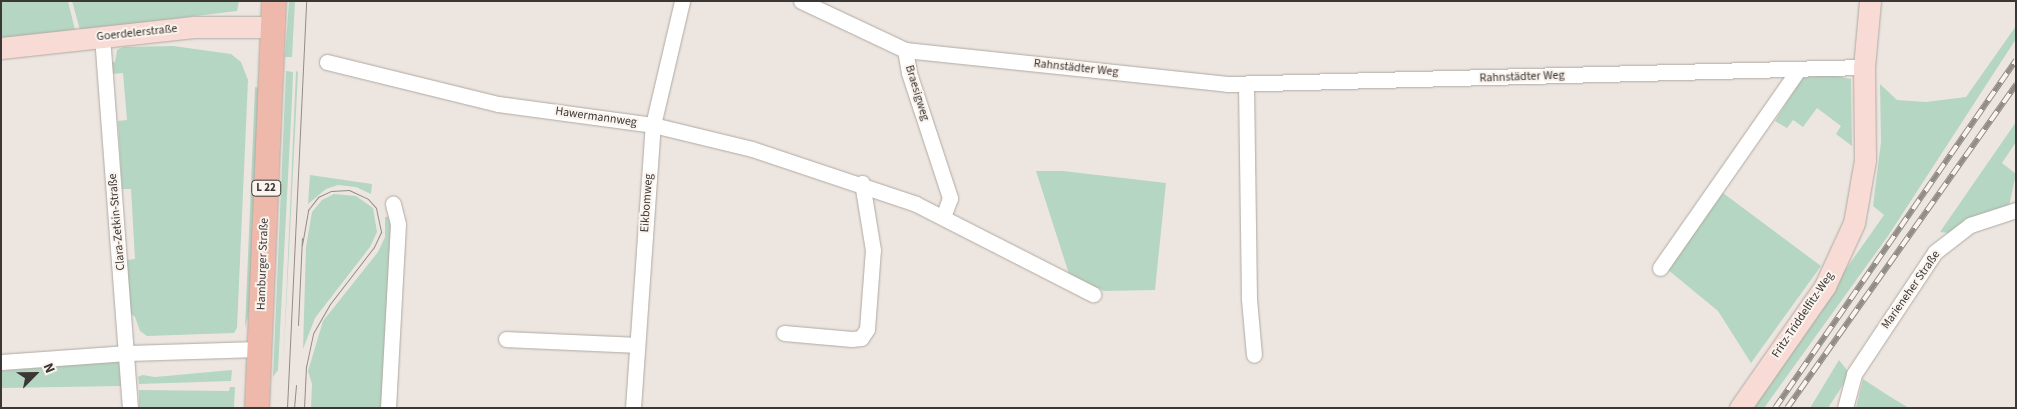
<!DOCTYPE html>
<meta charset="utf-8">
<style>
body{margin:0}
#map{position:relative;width:2017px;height:409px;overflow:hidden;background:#ede6e0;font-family:"Source Sans 3",sans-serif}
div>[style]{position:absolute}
.green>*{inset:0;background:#b5d6c2}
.roads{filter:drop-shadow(0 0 1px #b0a9a3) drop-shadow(0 0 1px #b0a9a3)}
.street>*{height:15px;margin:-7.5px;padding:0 7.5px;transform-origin:7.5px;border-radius:7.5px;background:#fff}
.secondary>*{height:21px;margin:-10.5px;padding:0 10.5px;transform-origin:10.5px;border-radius:10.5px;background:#f7dbd4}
.primary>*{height:24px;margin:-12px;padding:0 12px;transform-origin:12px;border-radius:12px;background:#eeb8aa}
.tram>*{height:1px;margin:-0.5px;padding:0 0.5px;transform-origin:0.5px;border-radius:0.5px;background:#918c88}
.rail>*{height:5.5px;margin-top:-2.75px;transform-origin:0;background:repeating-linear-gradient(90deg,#fbf3ed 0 11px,#918c88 0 22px);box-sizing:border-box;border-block:1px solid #918c88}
span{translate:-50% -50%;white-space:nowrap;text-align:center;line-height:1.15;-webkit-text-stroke:4px #fbf3ed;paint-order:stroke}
.shield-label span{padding:1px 4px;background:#fbf3ed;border:1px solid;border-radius:4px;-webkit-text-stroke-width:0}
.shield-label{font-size:11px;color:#3a3735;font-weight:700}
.street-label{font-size:12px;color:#3a3735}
.frame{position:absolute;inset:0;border:2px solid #3a3735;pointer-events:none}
.north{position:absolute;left:10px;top:349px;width:50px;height:50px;-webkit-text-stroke:4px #fbf3ed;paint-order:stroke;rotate:67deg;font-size:14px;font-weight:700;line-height:20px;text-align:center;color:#3a3735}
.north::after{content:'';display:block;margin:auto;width:18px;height:22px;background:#3a3735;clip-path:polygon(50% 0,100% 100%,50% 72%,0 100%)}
</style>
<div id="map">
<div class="green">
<i style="clip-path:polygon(1px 1px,68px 1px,75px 30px,1px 38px)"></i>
<i style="clip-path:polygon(72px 1px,239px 1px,237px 11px,80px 30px)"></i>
<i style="clip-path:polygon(289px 1px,295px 1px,292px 57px,285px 57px)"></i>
<i style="clip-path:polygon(2016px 26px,2016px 39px,1888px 236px,1764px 408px,1748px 408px,1884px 215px,1873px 206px,1881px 142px,1880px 84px,1897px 100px,1926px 102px,1966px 97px)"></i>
<i style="clip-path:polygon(173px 46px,231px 54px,241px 62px,248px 80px,237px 328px,234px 333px,147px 336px,140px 331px,135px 317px,129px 312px,126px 260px,135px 259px,131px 189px,122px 189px,118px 121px,127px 120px,123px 73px,113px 74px,112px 62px,115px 62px,117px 50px,123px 47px)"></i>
<i style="clip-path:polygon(286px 71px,293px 72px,292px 100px,278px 370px,273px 377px)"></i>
<i style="clip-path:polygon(296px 71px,298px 72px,283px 371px)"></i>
<i style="clip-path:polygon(1831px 75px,1851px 79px,1852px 146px,1836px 134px,1841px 126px,1817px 108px,1803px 127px,1793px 120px,1787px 128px,1775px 121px,1802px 78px)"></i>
<i style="clip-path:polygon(255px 87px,259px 88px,249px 312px,245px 328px)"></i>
<i style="clip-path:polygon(2016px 122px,2016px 142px,2002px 163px,2016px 174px,2009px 206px,1948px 233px,1940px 232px)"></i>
<i style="clip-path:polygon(1036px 171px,1063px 171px,1166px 183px,1155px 290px,1104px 291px,1069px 274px)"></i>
<i style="clip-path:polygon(310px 175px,372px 184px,371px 194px,356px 187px,338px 185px,326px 189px,308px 204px)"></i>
<i style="clip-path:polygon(1723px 193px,1821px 266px,1751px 363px,1718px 311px,1667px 269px)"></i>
<i style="clip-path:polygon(334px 194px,356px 196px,373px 208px,377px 232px,370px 247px,315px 318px,303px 349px,306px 247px,312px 212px,322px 200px)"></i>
<i style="clip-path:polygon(397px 216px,388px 408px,311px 408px,312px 384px,308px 371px,323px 321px,378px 252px,385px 237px,385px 217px)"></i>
<i style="clip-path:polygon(1839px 360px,1850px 374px,1828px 408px,1810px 408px)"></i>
<i style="clip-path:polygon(119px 361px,121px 386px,1px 388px,1px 371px)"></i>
<i style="clip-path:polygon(232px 370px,231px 381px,139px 384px,138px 377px,142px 375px,155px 377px)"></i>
<i style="clip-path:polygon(1863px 379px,1889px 396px,1909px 408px,1856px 408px)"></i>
<i style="clip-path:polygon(230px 387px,235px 387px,234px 408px,139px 408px,139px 390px,229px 391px)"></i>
</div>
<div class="roads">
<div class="street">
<i style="left:801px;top:1px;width:115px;rotate:25.2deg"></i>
<i style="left:905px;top:50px;width:324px;rotate:6deg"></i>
<i style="left:1227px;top:84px;width:637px;rotate:-1.53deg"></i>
<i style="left:102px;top:36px;width:373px;rotate:85.7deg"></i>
<i style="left:905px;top:50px;width:23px;rotate:80deg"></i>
<i style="left:909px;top:73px;width:132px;rotate:71.8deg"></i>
<i style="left:950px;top:198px;width:20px;rotate:110deg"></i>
<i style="left:327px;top:62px;width:176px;rotate:13.8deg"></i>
<i style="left:498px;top:104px;width:156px;rotate:7.7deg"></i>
<i style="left:653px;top:125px;width:102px;rotate:13.6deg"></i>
<i style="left:752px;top:149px;width:173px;rotate:18.5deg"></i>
<i style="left:916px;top:204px;width:199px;rotate:27deg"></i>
<i style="left:1246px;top:84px;width:215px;rotate:89.2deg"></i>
<i style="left:1249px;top:299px;width:56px;rotate:84.9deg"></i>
<i style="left:1660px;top:268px;width:241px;rotate:-55.1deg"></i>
<i style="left:784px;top:333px;width:68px;rotate:5deg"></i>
<i style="left:852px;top:339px;width:9px;rotate:-6deg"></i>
<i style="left:861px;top:338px;width:11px;rotate:-56deg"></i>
<i style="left:867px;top:329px;width:79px;rotate:-85.7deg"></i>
<i style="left:873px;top:250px;width:68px;rotate:-99.3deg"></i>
<i style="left:506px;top:339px;width:131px;rotate:2.6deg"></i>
<i style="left:1px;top:362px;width:127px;rotate:-4.1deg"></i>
<i style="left:128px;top:353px;width:131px;rotate:-1.7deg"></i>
<i style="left:388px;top:408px;width:184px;rotate:-86.9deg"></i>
<i style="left:398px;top:224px;width:21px;rotate:-104deg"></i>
<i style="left:633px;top:408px;width:284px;rotate:-86deg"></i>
<i style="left:653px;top:125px;width:127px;rotate:-76.8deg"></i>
<i style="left:1845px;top:408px;width:35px;rotate:-75deg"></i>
<i style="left:1854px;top:374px;width:146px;rotate:-56.4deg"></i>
<i style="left:1935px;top:252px;width:44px;rotate:-37.6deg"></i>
<i style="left:1970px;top:225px;width:48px;rotate:-18.1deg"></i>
</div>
<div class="secondary">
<i style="left:1px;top:48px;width:194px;rotate:-6.2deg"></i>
<i style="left:194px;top:27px;width:79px"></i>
<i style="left:1740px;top:408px;width:149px;rotate:-55.1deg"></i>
<i style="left:1825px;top:286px;width:69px;rotate:-65.3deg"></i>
<i style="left:1854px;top:223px;width:64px;rotate:-80.1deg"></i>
<i style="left:1865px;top:160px;width:93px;rotate:-90.6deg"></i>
<i style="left:1864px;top:67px;width:66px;rotate:-84.8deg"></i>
</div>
<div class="primary">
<i style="left:257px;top:408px;width:407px;rotate:-87.6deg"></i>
</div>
</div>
<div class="tram">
<i style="left:302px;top:245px;width:36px;rotate:-80deg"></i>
<i style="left:308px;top:210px;width:16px;rotate:-52deg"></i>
<i style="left:318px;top:197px;width:14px;rotate:-25deg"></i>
<i style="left:331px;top:191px;width:18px;rotate:-3deg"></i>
<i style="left:349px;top:190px;width:21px;rotate:25deg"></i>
<i style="left:368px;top:199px;width:12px;rotate:48deg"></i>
<i style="left:376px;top:208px;width:25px;rotate:78deg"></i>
<i style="left:381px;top:232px;width:17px;rotate:115deg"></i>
<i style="left:374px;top:247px;width:72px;rotate:127.7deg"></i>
<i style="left:330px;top:304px;width:34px;rotate:120deg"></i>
<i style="left:313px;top:334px;width:33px;rotate:102deg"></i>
<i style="left:306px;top:366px;width:42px;rotate:92.7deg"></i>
<i style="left:298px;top:325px;width:87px;rotate:-87.4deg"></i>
<i style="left:287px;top:408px;width:407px;rotate:-87.3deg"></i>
<i style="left:294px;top:408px;width:23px;rotate:-85deg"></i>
</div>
<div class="rail">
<i style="left:1775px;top:408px;width:423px;rotate:-55.3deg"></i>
<i style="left:1787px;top:408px;width:397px;rotate:-54.7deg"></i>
</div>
<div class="shield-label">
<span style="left:266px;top:188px">L 22</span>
</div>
<div class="street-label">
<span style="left:137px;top:33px;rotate:-6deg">Goerdelerstraße</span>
<span style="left:1076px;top:68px;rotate:6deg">Rahnstädter Weg</span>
<span style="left:1522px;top:77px;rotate:-2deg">Rahnstädter Weg</span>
<span style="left:917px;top:93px;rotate:73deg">Braesigweg</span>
<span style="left:596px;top:117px;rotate:8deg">Hawermannweg</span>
<span style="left:647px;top:203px;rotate:-86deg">Eikbomweg</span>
<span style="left:117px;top:222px;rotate:-95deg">Clara-Zetkin-Straße</span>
<span style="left:263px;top:264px;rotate:-88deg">Hamburger Straße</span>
<span style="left:1911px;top:290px;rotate:-55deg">Marieneher Straße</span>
<span style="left:1803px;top:315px;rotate:-56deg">Fritz-Triddelfitz-Weg</span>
</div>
<div class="frame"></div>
<div class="north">N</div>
</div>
